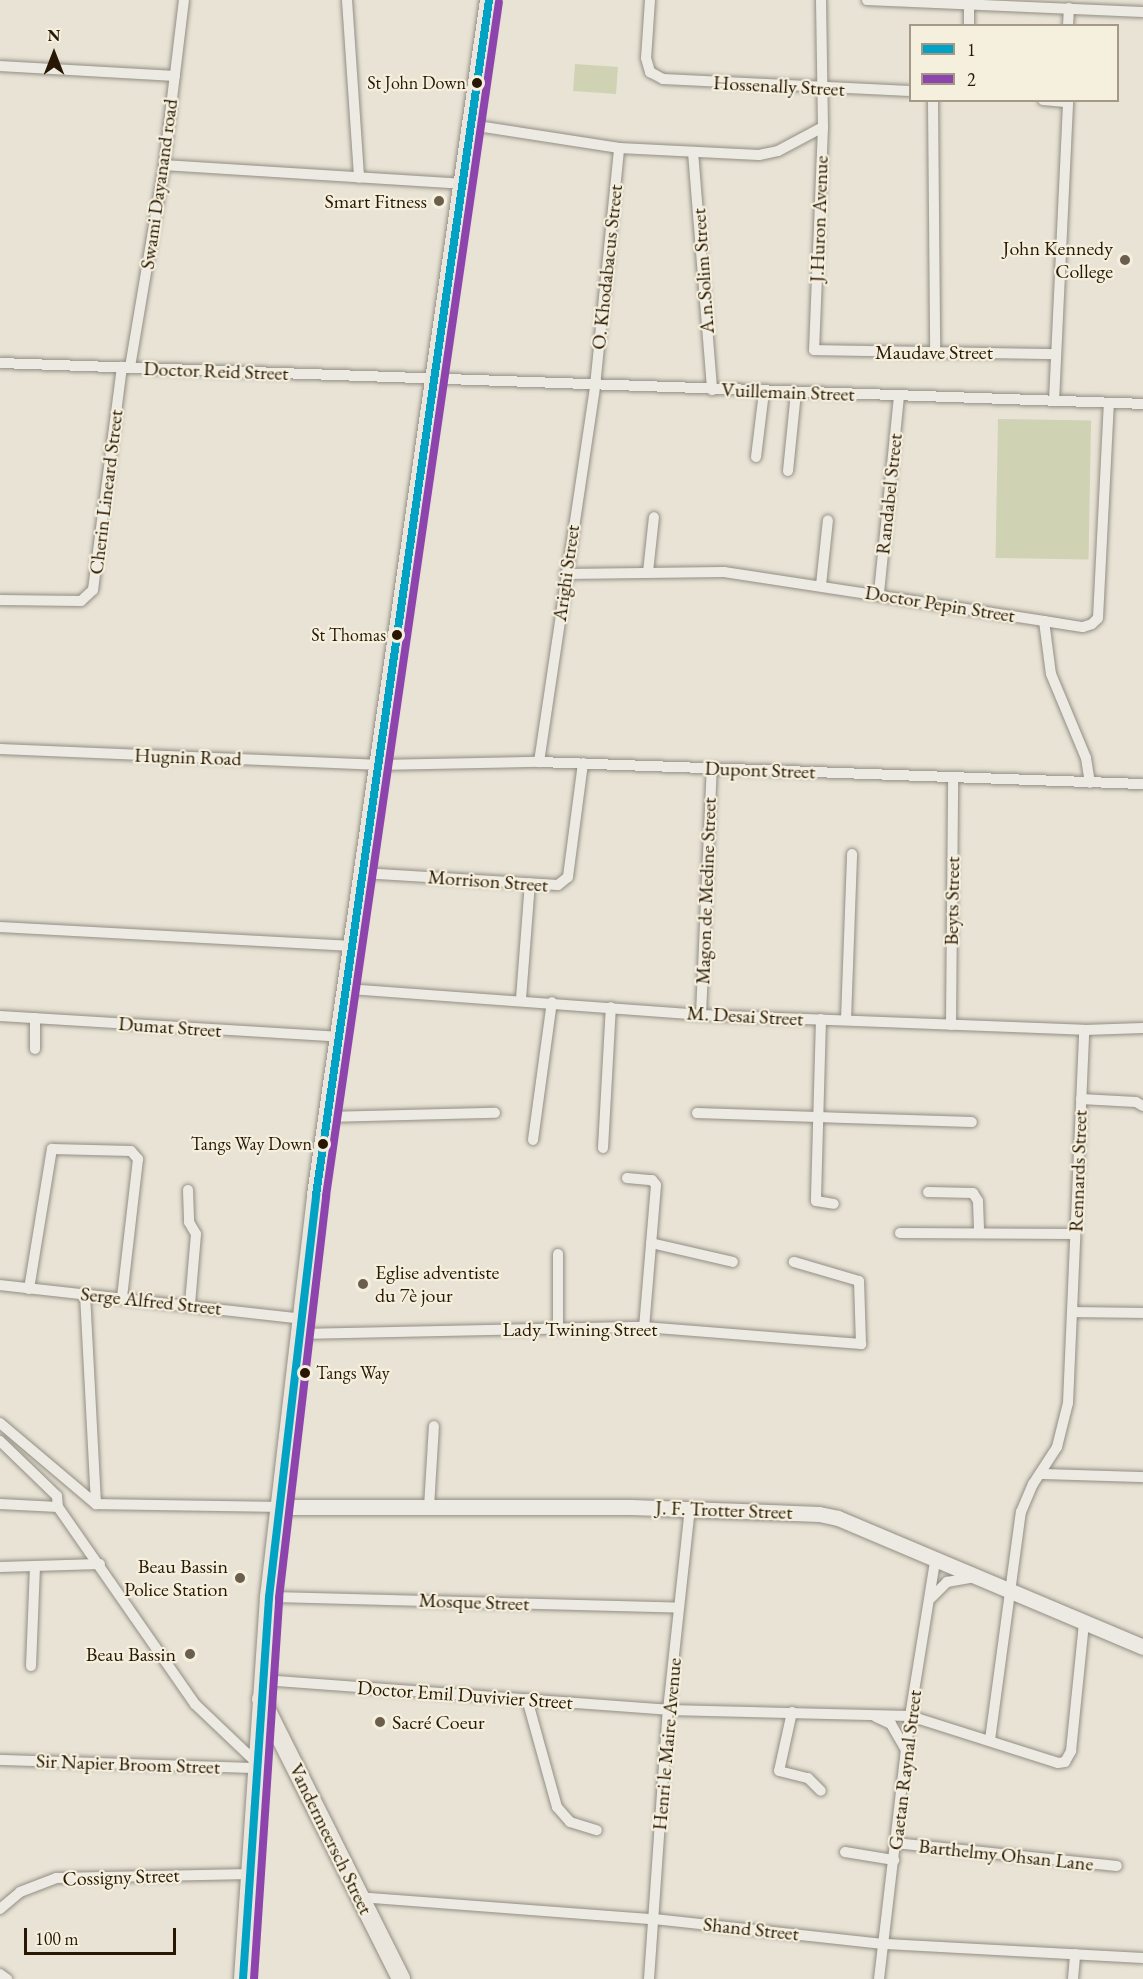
<!DOCTYPE html>
<meta charset="utf-8">
<style>
body{margin:0}
#map{position:relative;width:1143px;height:1979px;overflow:hidden;background:#e8e3d5;font-family:"EB Garamond",serif}
div>[style]{position:absolute}
.green>*{inset:0;background:#cfd2b3;transform-origin:0 0}
.roads{filter:drop-shadow(0 0 2px #938e84) drop-shadow(0 0 2px #938e84)}
.street>*{height:10px;margin:-5px;padding:0 5px;transform-origin:5px;border-radius:5px;background:#edeae3}
.secondary>*{height:15px;margin:-7.5px;padding:0 7.5px;transform-origin:7.5px;border-radius:7.5px;background:#edeae3}
.primary>*{height:18px;margin:-9px;padding:0 9px;transform-origin:9px;border-radius:9px;background:#eae6de}
.bus-1>*{height:8px;margin:-4px;padding:0 4px;transform-origin:4px;border-radius:4px;background:#02a2c4}
.bus-2>*{height:8px;margin:-4px;padding:0 4px;transform-origin:4px;border-radius:4px;background:#8e44ad}
.dots>*{width:16px;height:16px;translate:-50% -50%;box-sizing:border-box;border:3px solid #f5efde;border-radius:50%}
span{translate:-50% -50%;white-space:nowrap;text-align:center;line-height:1.15;-webkit-text-stroke:4.5px #f5efde;paint-order:stroke}
.bus-label{font-size:18px;color:#281702}
.right{translate:-100% -50%;text-align:right}
.left{translate:0 -50%;text-align:left}
.street-label{font-size:20px;color:#281702}
.poi-label{font-size:20px;color:#281702}
.legend{position:absolute;left:909px;top:24px;width:210px;height:78px;box-sizing:border-box;background:#f5efde;border:2px solid #a39986;margin:0;padding:8px 10px;list-style:none;font-size:18px;color:#281702}
.legend li{display:flex;align-items:center;gap:12px;height:30px}
.legend b{width:30px;border:2px solid #a39986}
.north{position:absolute;left:24px;top:24px;width:60px;height:60px;-webkit-text-stroke:4px #f5efde;paint-order:stroke;rotate:0deg;font-size:16px;font-weight:700;line-height:24px;text-align:center;color:#281702}
.north::after{content:'';display:block;margin:auto;width:21px;height:27px;background:#281702;clip-path:polygon(50% 0,100% 100%,50% 72%,0 100%)}
.scale{position:absolute;left:24px;top:1928px;width:152px;height:27px;box-sizing:border-box;border:3px solid #281702;border-top:0;padding-left:8px;font-size:18px;line-height:21px;white-space:nowrap;color:#281702;-webkit-text-stroke:4px #f5efde;paint-order:stroke}
</style>
<div id="map">
<div class="green">
<i style="left:575px;top:64px;width:43px;height:27px;rotate:4deg"></i>
<i style="left:998px;top:419px;width:93px;height:139px;rotate:1deg"></i>
</div>
<div class="roads">
<div class="street">
<i style="left:347px;top:0;width:178px;rotate:86.1deg"></i>
<i style="left:650px;top:0;width:58px;rotate:93.9deg"></i>
<i style="left:646px;top:58px;width:15px;rotate:74deg"></i>
<i style="left:650px;top:72px;width:15px;rotate:28deg"></i>
<i style="left:663px;top:79px;width:247px;rotate:2.8deg"></i>
<i style="left:821px;top:0;width:127px;rotate:89.1deg"></i>
<i style="left:823px;top:127px;width:223px;rotate:92.3deg"></i>
<i style="left:814px;top:350px;width:241px;rotate:1deg"></i>
<i style="left:867px;top:0;width:276px;rotate:2.5deg"></i>
<i style="left:969px;top:0;width:26px;rotate:90deg"></i>
<i style="left:1068px;top:26px;width:18px;rotate:-87deg"></i>
<i style="left:0;top:66px;width:175px;rotate:3.3deg"></i>
<i style="left:933px;top:100px;width:250px;rotate:89.5deg"></i>
<i style="left:1043px;top:100px;width:25px;rotate:5deg"></i>
<i style="left:471px;top:125px;width:150px;rotate:8.8deg"></i>
<i style="left:619px;top:148px;width:140px;rotate:2.9deg"></i>
<i style="left:759px;top:155px;width:19px;rotate:-12deg"></i>
<i style="left:778px;top:151px;width:51px;rotate:-28.1deg"></i>
<i style="left:693px;top:152px;width:239px;rotate:85.4deg"></i>
<i style="left:164px;top:165px;width:301px;rotate:3.6deg"></i>
<i style="left:0;top:363px;width:1144px;rotate:2.05deg"></i>
<i style="left:130px;top:367px;width:205px;rotate:-80.4deg"></i>
<i style="left:164px;top:165px;width:166px;rotate:-83.1deg"></i>
<i style="left:1054px;top:401px;width:301px;rotate:-87.3deg"></i>
<i style="left:756px;top:457px;width:65px;rotate:-83deg"></i>
<i style="left:788px;top:471px;width:79px;rotate:-84.2deg"></i>
<i style="left:648px;top:572px;width:55px;rotate:-83.8deg"></i>
<i style="left:565px;top:574px;width:159px;rotate:-0.7deg"></i>
<i style="left:724px;top:572px;width:324px;rotate:8.7deg"></i>
<i style="left:1044px;top:621px;width:39px;rotate:9deg"></i>
<i style="left:1083px;top:627px;width:9px;rotate:-18deg"></i>
<i style="left:1092px;top:624px;width:8px;rotate:-45deg"></i>
<i style="left:1098px;top:618px;width:215px;rotate:-87.1deg"></i>
<i style="left:821px;top:585px;width:65px;rotate:-83.9deg"></i>
<i style="left:879px;top:593px;width:198px;rotate:-84.2deg"></i>
<i style="left:0;top:600px;width:81px;rotate:0.7deg"></i>
<i style="left:81px;top:601px;width:16px;rotate:-43deg"></i>
<i style="left:93px;top:590px;width:225px;rotate:-82.6deg"></i>
<i style="left:1044px;top:621px;width:53px;rotate:82.5deg"></i>
<i style="left:1051px;top:674px;width:91px;rotate:67.4deg"></i>
<i style="left:1086px;top:758px;width:25px;rotate:81deg"></i>
<i style="left:0;top:749px;width:376px;rotate:2.4deg"></i>
<i style="left:376px;top:765px;width:163px;rotate:-1.1deg"></i>
<i style="left:539px;top:762px;width:604px;rotate:2.09deg"></i>
<i style="left:539px;top:762px;width:380px;rotate:-81.5deg"></i>
<i style="left:595px;top:386px;width:239px;rotate:-84.2deg"></i>
<i style="left:362px;top:873px;width:196px;rotate:3.5deg"></i>
<i style="left:558px;top:885px;width:13px;rotate:-39deg"></i>
<i style="left:568px;top:877px;width:115px;rotate:-82.5deg"></i>
<i style="left:0;top:927px;width:353px;rotate:3.1deg"></i>
<i style="left:348px;top:989px;width:354px;rotate:4.2deg"></i>
<i style="left:701px;top:1015px;width:383px;rotate:2.2deg"></i>
<i style="left:1084px;top:1030px;width:59px;rotate:-1.9deg"></i>
<i style="left:521px;top:999px;width:116px;rotate:-85.6deg"></i>
<i style="left:701px;top:1015px;width:247px;rotate:-87.5deg"></i>
<i style="left:0;top:1016px;width:342px;rotate:3.5deg"></i>
<i style="left:821px;top:1019px;width:182px;rotate:91.6deg"></i>
<i style="left:816px;top:1201px;width:18px;rotate:9deg"></i>
<i style="left:846px;top:1020px;width:166px;rotate:-87.9deg"></i>
<i style="left:951px;top:1025px;width:248px;rotate:-89.5deg"></i>
<i style="left:35px;top:1049px;width:31px;rotate:-90deg"></i>
<i style="left:1081px;top:1099px;width:55px;rotate:3.1deg"></i>
<i style="left:1136px;top:1102px;width:8px;rotate:30deg"></i>
<i style="left:697px;top:1113px;width:275px;rotate:1.9deg"></i>
<i style="left:326px;top:1117px;width:169px;rotate:-1.4deg"></i>
<i style="left:533px;top:1140px;width:139px;rotate:-82.2deg"></i>
<i style="left:603px;top:1148px;width:141px;rotate:-86.8deg"></i>
<i style="left:627px;top:1178px;width:25px;rotate:5deg"></i>
<i style="left:652px;top:1180px;width:6px;rotate:51deg"></i>
<i style="left:656px;top:1185px;width:143px;rotate:94.8deg"></i>
<i style="left:188px;top:1190px;width:32px;rotate:88deg"></i>
<i style="left:189px;top:1222px;width:14px;rotate:60deg"></i>
<i style="left:196px;top:1234px;width:70px;rotate:94.9deg"></i>
<i style="left:928px;top:1192px;width:45px;rotate:1.3deg"></i>
<i style="left:973px;top:1193px;width:9px;rotate:58deg"></i>
<i style="left:978px;top:1201px;width:32px;rotate:88deg"></i>
<i style="left:900px;top:1233px;width:175px;rotate:0.3deg"></i>
<i style="left:651px;top:1243px;width:84px;rotate:13deg"></i>
<i style="left:558px;top:1254px;width:72px;rotate:90deg"></i>
<i style="left:0;top:1285px;width:303px;rotate:6.4deg"></i>
<i style="left:29px;top:1289px;width:142px;rotate:-80.7deg"></i>
<i style="left:52px;top:1149px;width:79px;rotate:1.5deg"></i>
<i style="left:131px;top:1151px;width:11px;rotate:49deg"></i>
<i style="left:138px;top:1159px;width:140px;rotate:96.6deg"></i>
<i style="left:85px;top:1294px;width:210px;rotate:87deg"></i>
<i style="left:1074px;top:1312px;width:69px;rotate:0.8deg"></i>
<i style="left:299px;top:1334px;width:345px;rotate:-1.2deg"></i>
<i style="left:644px;top:1327px;width:218px;rotate:4.5deg"></i>
<i style="left:861px;top:1344px;width:63px;rotate:-91.8deg"></i>
<i style="left:859px;top:1281px;width:68px;rotate:-163.7deg"></i>
<i style="left:0;top:1423px;width:126px;rotate:40.2deg"></i>
<i style="left:0;top:1441px;width:79px;rotate:44deg"></i>
<i style="left:57px;top:1496px;width:11px;rotate:85deg"></i>
<i style="left:1040px;top:1474px;width:103px;rotate:1.7deg"></i>
<i style="left:0;top:1504px;width:58px;rotate:3deg"></i>
<i style="left:96px;top:1504px;width:183px;rotate:0.9deg"></i>
<i style="left:58px;top:1507px;width:240px;rotate:55.2deg"></i>
<i style="left:195px;top:1704px;width:84px;rotate:43.6deg"></i>
<i style="left:429px;top:1507px;width:81px;rotate:-86.5deg"></i>
<i style="left:0;top:1567px;width:100px;rotate:-1.7deg"></i>
<i style="left:269px;top:1597px;width:410px;rotate:1.5deg"></i>
<i style="left:931px;top:1598px;width:23px;rotate:-45deg"></i>
<i style="left:947px;top:1582px;width:27px;rotate:-10deg"></i>
<i style="left:31px;top:1666px;width:100px;rotate:-87.7deg"></i>
<i style="left:263px;top:1680px;width:406px;rotate:4.2deg"></i>
<i style="left:668px;top:1710px;width:242px;rotate:1.4deg"></i>
<i style="left:910px;top:1716px;width:155px;rotate:17.6deg"></i>
<i style="left:1058px;top:1763px;width:7px;rotate:-8deg"></i>
<i style="left:1065px;top:1762px;width:13px;rotate:-61deg"></i>
<i style="left:1071px;top:1751px;width:130px;rotate:-84.2deg"></i>
<i style="left:527px;top:1699px;width:112px;rotate:74.5deg"></i>
<i style="left:557px;top:1807px;width:20px;rotate:49deg"></i>
<i style="left:570px;top:1822px;width:28px;rotate:17deg"></i>
<i style="left:792px;top:1712px;width:60px;rotate:102.4deg"></i>
<i style="left:779px;top:1771px;width:30px;rotate:14deg"></i>
<i style="left:808px;top:1778px;width:18px;rotate:45deg"></i>
<i style="left:876px;top:1717px;width:17px;rotate:25deg"></i>
<i style="left:891px;top:1724px;width:28px;rotate:60deg"></i>
<i style="left:990px;top:1740px;width:230px;rotate:-82.3deg"></i>
<i style="left:1021px;top:1512px;width:30px;rotate:-67deg"></i>
<i style="left:1033px;top:1484px;width:44px;rotate:-57deg"></i>
<i style="left:1057px;top:1447px;width:45px;rotate:-76deg"></i>
<i style="left:1068px;top:1403px;width:373px;rotate:-87.5deg"></i>
<i style="left:0;top:1760px;width:256px;rotate:1.8deg"></i>
<i style="left:895px;top:1843px;width:223px;rotate:5.9deg"></i>
<i style="left:845px;top:1852px;width:50px;rotate:9.3deg"></i>
<i style="left:358px;top:1897px;width:297px;rotate:4.3deg"></i>
<i style="left:654px;top:1919px;width:233px;rotate:6.2deg"></i>
<i style="left:886px;top:1944px;width:257px;rotate:3.1deg"></i>
<i style="left:0;top:1909px;width:26px;rotate:-40deg"></i>
<i style="left:20px;top:1892px;width:39px;rotate:-21deg"></i>
<i style="left:56px;top:1878px;width:195px;rotate:-1.2deg"></i>
<i style="left:0;top:1974px;width:9px;rotate:36deg"></i>
<i style="left:649px;top:1979px;width:270px;rotate:-86deg"></i>
<i style="left:668px;top:1710px;width:202px;rotate:-83.8deg"></i>
<i style="left:879px;top:1979px;width:265px;rotate:-83.3deg"></i>
<i style="left:910px;top:1716px;width:156px;rotate:-80.8deg"></i>
<i style="left:1073px;top:1979px;width:25px;rotate:-85deg"></i>
</div>
<div class="secondary">
<i style="left:279px;top:1507px;width:352px"></i>
<i style="left:631px;top:1507px;width:188px;rotate:2.1deg"></i>
<i style="left:819px;top:1514px;width:19px;rotate:12deg"></i>
<i style="left:838px;top:1518px;width:331px;rotate:22.9deg"></i>
</div>
<div class="primary">
<i style="left:261px;top:1699px;width:313px;rotate:63.4deg"></i>
<i style="left:243px;top:1979px;width:383px;rotate:-86.1deg"></i>
<i style="left:269px;top:1597px;width:405px;rotate:-83.3deg"></i>
<i style="left:316px;top:1195px;width:1207px;rotate:-81.76deg"></i>
</div>
</div>
<div class="bus-1">
<i style="left:243px;top:1979px;width:383px;rotate:-86.1deg"></i>
<i style="left:269px;top:1597px;width:405px;rotate:-83.3deg"></i>
<i style="left:316px;top:1195px;width:1207px;rotate:-81.76deg"></i>
</div>
<div class="bus-2">
<i style="left:254px;top:1979px;width:382px;rotate:-86.2deg"></i>
<i style="left:279px;top:1598px;width:405px;rotate:-83.3deg"></i>
<i style="left:326px;top:1196px;width:1206px;rotate:-81.76deg"></i>
</div>
<div class="dots">
<i style="left:477px;top:83px;background:#281702"></i>
<i style="left:439px;top:201px;background:#6b5e4c"></i>
<i style="left:1125px;top:260px;background:#6b5e4c"></i>
<i style="left:397px;top:635px;background:#281702"></i>
<i style="left:323px;top:1144px;background:#281702"></i>
<i style="left:363px;top:1284px;background:#6b5e4c"></i>
<i style="left:305px;top:1373px;background:#281702"></i>
<i style="left:240px;top:1578px;background:#6b5e4c"></i>
<i style="left:190px;top:1654px;background:#6b5e4c"></i>
<i style="left:380px;top:1722px;background:#6b5e4c"></i>
</div>
<div class="bus-label">
<span class="right" style="left:466px;top:83px">St John Down</span>
<span class="right" style="left:386px;top:635px">St Thomas</span>
<span class="right" style="left:312px;top:1144px">Tangs Way Down</span>
<span class="left" style="left:316px;top:1373px">Tangs Way</span>
</div>
<div class="street-label">
<span style="left:779px;top:86px;rotate:3deg">Hossenally Street</span>
<span style="left:159px;top:184px;rotate:-82deg">Swami Dayanand road</span>
<span style="left:819px;top:219px;rotate:-88deg">J.Huron Avenue</span>
<span style="left:607px;top:267px;rotate:-84deg">O. Khodabacus Street</span>
<span style="left:703px;top:271px;rotate:-94deg">A.n.Solim Street</span>
<span style="left:934px;top:352px">Maudave Street</span>
<span style="left:216px;top:371px;rotate:2deg">Doctor Reid Street</span>
<span style="left:788px;top:392px;rotate:2deg">Vuillemain Street</span>
<span style="left:106px;top:492px;rotate:-83deg">Cherin Lineard Street</span>
<span style="left:889px;top:494px;rotate:-84deg">Randabel Street</span>
<span style="left:566px;top:573px;rotate:-82deg">Arighi Street</span>
<span style="left:940px;top:604px;rotate:9deg">Doctor Pepin Street</span>
<span style="left:188px;top:757px;rotate:2deg">Hugnin Road</span>
<span style="left:760px;top:770px;rotate:2deg">Dupont Street</span>
<span style="left:488px;top:881px;rotate:4deg">Morrison Street</span>
<span style="left:706px;top:891px;rotate:-88deg">Magon de Medine Street</span>
<span style="left:952px;top:901px;rotate:-89deg">Beyts Street</span>
<span style="left:745px;top:1016px;rotate:3deg">M. Desai Street</span>
<span style="left:170px;top:1027px;rotate:4deg">Dumat Street</span>
<span style="left:1078px;top:1171px;rotate:-88deg">Rennards Street</span>
<span style="left:151px;top:1301px;rotate:6deg">Serge Alfred Street</span>
<span style="left:580px;top:1329px">Lady Twining Street</span>
<span style="left:724px;top:1510px;rotate:2deg">J. F. Trotter Street</span>
<span style="left:474px;top:1602px;rotate:2deg">Mosque Street</span>
<span style="left:465px;top:1695px;rotate:4deg">Doctor Emil Duvivier Street</span>
<span style="left:667px;top:1744px;rotate:-85deg">Henri le Maire Avenue</span>
<span style="left:128px;top:1764px;rotate:2deg">Sir Napier Broom Street</span>
<span style="left:905px;top:1770px;rotate:-83deg">Gaetan Raynal Street</span>
<span style="left:331px;top:1839px;rotate:64deg">Vandermeersch Street</span>
<span style="left:1006px;top:1855px;rotate:6deg">Barthelmy Ohsan Lane</span>
<span style="left:121px;top:1877px;rotate:-2deg">Cossigny Street</span>
<span style="left:751px;top:1929px;rotate:6deg">Shand Street</span>
</div>
<div class="poi-label">
<span class="right" style="left:427px;top:201px">Smart Fitness</span>
<span class="right" style="left:1113px;top:260px">John Kennedy<br>College</span>
<span class="left" style="left:375px;top:1284px">Eglise adventiste<br>du 7è jour</span>
<span class="right" style="left:228px;top:1578px">Beau Bassin<br>Police Station</span>
<span class="right" style="left:176px;top:1654px">Beau Bassin</span>
<span class="left" style="left:392px;top:1722px">Sacré Coeur</span>
</div>
<ul class="legend">
<li><b style="height:8px;background:#02a2c4"></b>1</li>
<li><b style="height:8px;background:#8e44ad"></b>2</li>
</ul>
<div class="north">N</div>
<div class="scale">100 m</div>
</div>
